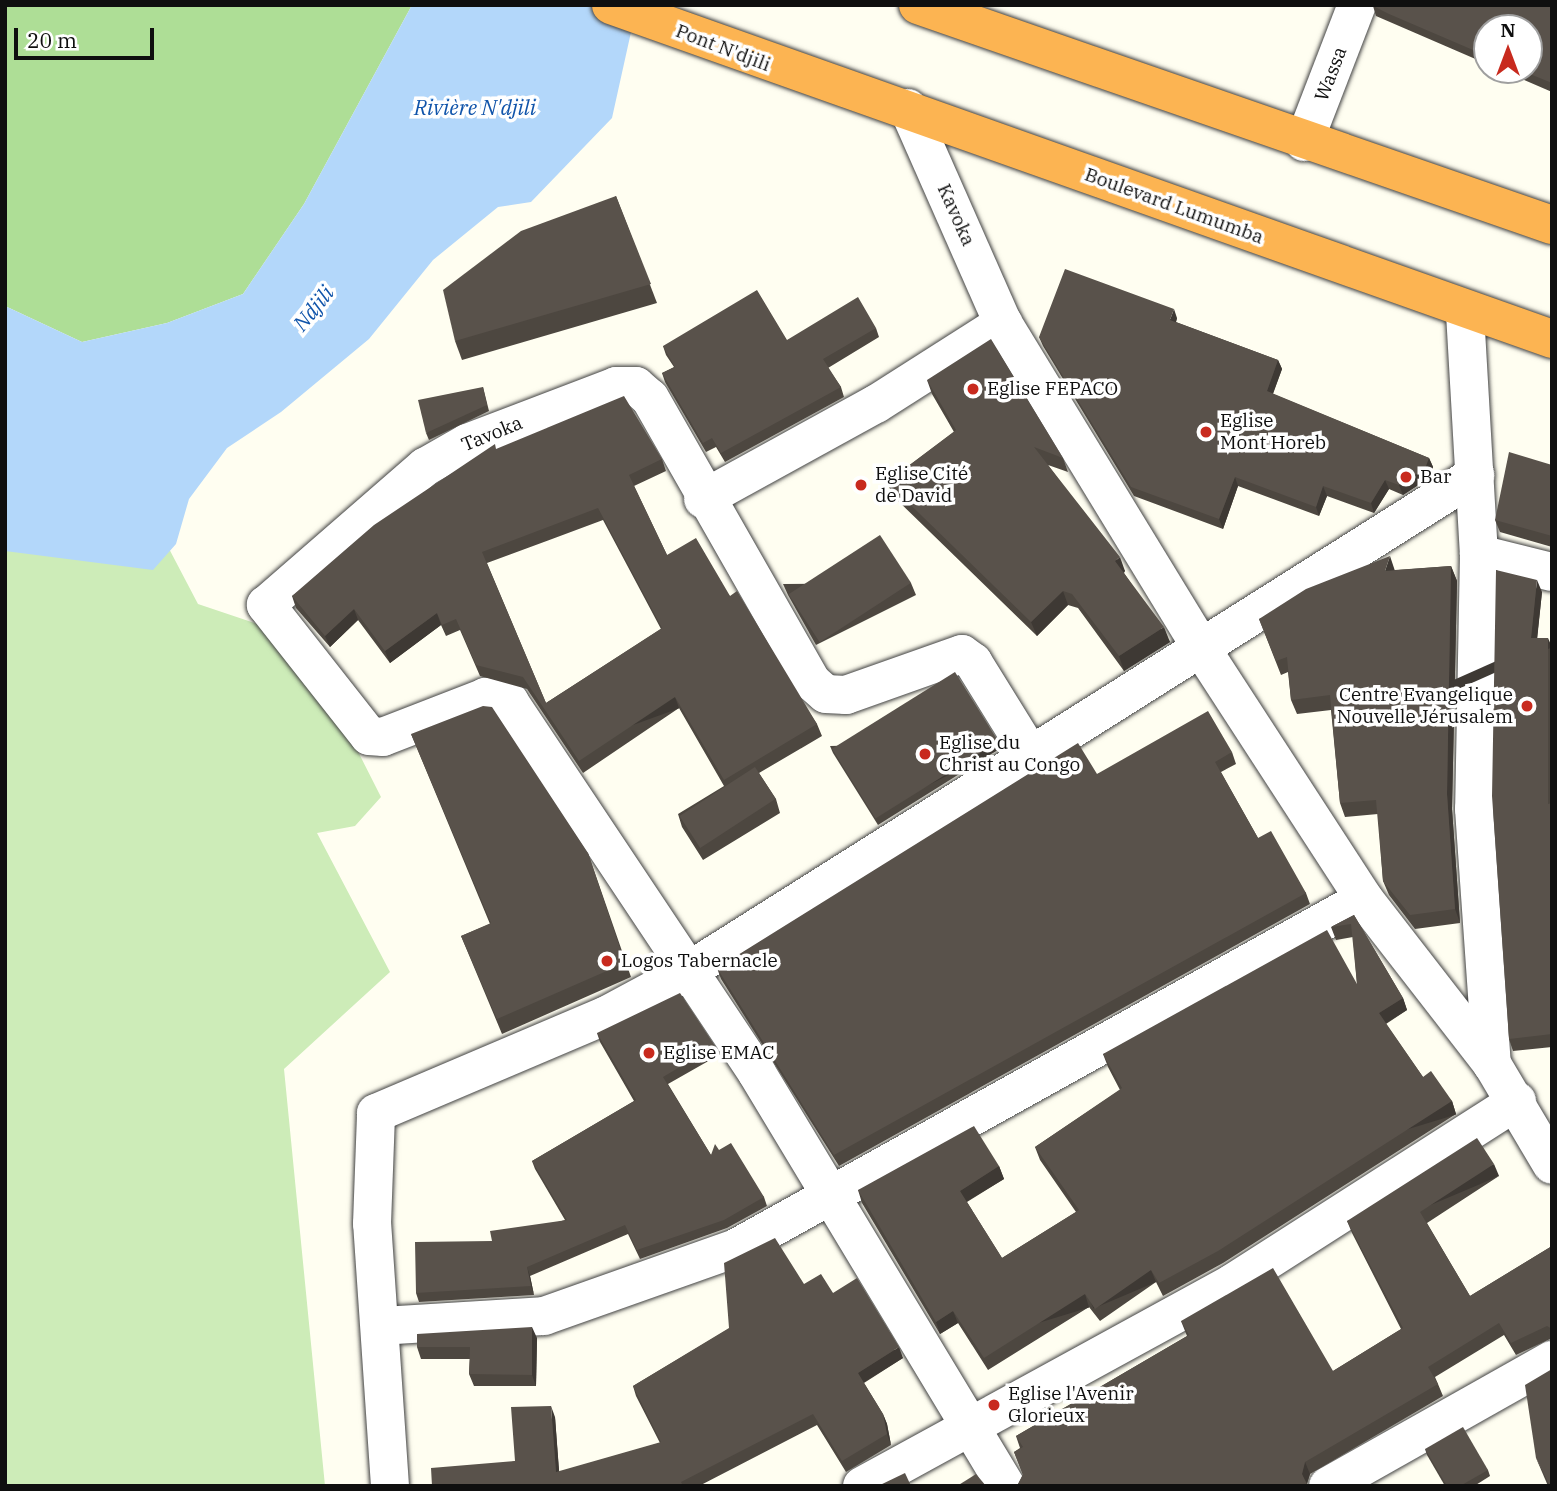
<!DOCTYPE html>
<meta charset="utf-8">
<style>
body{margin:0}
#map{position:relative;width:1557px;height:1491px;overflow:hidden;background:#fffef1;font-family:"IBM Plex Serif",serif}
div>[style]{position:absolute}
.green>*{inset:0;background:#cdecb8}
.forest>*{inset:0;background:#aede96}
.water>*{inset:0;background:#b3d7fa}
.roads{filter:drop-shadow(0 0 2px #424242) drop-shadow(0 0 2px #424242)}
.street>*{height:38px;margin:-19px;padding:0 19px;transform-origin:19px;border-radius:19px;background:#fff}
.highway>*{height:38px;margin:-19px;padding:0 19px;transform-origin:19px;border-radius:19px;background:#fcb452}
.wall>*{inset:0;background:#4d4740}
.shaded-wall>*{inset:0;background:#3e3934;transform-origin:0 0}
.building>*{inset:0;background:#59524b;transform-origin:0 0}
.dots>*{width:19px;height:19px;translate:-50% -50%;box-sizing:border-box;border:4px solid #fff;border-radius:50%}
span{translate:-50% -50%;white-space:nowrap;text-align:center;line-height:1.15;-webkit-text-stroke:7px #fff;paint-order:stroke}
.street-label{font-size:19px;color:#0f0f0f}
.poi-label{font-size:19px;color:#0f0f0f}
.left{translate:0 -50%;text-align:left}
.right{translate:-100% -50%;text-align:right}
.water-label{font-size:21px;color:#1054aa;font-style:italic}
.frame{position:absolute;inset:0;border:7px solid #0f0f0f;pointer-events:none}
.north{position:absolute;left:1473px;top:14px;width:70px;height:70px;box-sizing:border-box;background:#fff;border:2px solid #9f9f9f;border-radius:50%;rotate:0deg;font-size:19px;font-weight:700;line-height:28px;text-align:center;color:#0f0f0f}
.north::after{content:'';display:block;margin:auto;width:24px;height:32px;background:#c82a1e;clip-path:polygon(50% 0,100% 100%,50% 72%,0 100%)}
.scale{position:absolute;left:14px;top:28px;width:140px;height:32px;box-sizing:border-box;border:4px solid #0f0f0f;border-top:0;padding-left:9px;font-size:21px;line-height:24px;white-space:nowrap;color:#0f0f0f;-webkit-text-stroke:5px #fff;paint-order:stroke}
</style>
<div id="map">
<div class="green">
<i style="clip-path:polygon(144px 501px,198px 604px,269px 628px,341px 718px,381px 797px,355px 826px,317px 833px,390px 972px,284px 1069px,325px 1486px,5px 1486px,5px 510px)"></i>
</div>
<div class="forest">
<i style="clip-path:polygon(5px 5px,412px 5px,304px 204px,243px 294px,167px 323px,82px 342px,5px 306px)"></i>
</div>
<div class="water">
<i style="clip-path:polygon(412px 5px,637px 5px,612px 118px,531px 202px,498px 207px,433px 260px,369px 339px,281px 412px,227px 448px,189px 499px,176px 544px,153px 570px,5px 551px,5px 306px,82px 342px,167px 323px,243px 294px,304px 204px)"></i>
</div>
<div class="roads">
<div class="street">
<i style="left:908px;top:108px;width:235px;rotate:66.2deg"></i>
<i style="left:1003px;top:323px;width:384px;rotate:58.6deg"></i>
<i style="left:1203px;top:651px;width:296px;rotate:57deg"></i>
<i style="left:1364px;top:899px;width:209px;rotate:52.2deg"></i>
<i style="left:1492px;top:1064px;width:117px;rotate:59.3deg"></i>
<i style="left:1304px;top:142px;width:147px;rotate:-68.9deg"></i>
<i style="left:1465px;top:313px;width:241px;rotate:86.7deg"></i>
<i style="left:1479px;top:554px;width:255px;rotate:91.1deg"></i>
<i style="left:1474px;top:809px;width:256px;rotate:86deg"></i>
<i style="left:703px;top:499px;width:197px;rotate:-28.8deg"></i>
<i style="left:876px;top:404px;width:151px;rotate:-32.5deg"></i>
<i style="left:1479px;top:554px;width:75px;rotate:13.9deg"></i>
<i style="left:381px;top:1326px;width:163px;rotate:-3.5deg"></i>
<i style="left:544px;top:1316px;width:204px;rotate:-19.5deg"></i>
<i style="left:736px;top:1248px;width:718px;rotate:-29.06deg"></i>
<i style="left:390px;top:1486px;width:263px;rotate:-93.9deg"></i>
<i style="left:372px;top:1224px;width:111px;rotate:-87.9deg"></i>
<i style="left:376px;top:1113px;width:249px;rotate:-23deg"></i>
<i style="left:605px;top:1016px;width:93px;rotate:-28.2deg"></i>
<i style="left:687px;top:972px;width:932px;rotate:-32.24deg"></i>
<i style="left:862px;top:1486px;width:424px;rotate:-28.7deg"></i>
<i style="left:1234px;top:1282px;width:336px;rotate:-32.6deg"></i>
<i style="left:1006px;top:1486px;width:482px;rotate:-121.1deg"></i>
<i style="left:757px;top:1073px;width:446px;rotate:-123.7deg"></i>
<i style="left:510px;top:702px;width:25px;rotate:-168deg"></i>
<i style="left:486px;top:697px;width:110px;rotate:158.8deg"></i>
<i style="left:383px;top:737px;width:14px;rotate:-176deg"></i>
<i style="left:369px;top:736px;width:167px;rotate:-128.2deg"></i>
<i style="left:266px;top:605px;width:211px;rotate:-41deg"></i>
<i style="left:425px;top:467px;width:48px;rotate:-29.7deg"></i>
<i style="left:467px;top:443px;width:160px;rotate:-20.9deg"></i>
<i style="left:616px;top:386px;width:20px"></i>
<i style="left:636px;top:386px;width:18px;rotate:41deg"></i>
<i style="left:650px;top:398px;width:327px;rotate:60.3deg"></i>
<i style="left:812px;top:682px;width:18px;rotate:41deg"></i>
<i style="left:826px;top:694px;width:20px;rotate:3deg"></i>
<i style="left:846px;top:695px;width:123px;rotate:-19.5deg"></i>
<i style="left:962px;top:654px;width:14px;rotate:36deg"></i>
<i style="left:973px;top:662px;width:112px;rotate:58.2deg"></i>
<i style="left:1328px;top:1486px;width:257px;rotate:-29.4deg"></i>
</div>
<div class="highway">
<i style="left:611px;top:5px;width:999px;rotate:19.54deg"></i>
<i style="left:918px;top:5px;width:671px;rotate:19.14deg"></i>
</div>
</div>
<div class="wall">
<i style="clip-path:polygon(1552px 5px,1552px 92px,1501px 70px,1529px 70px,1487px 28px,1487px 64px,1376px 16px,1373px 6px)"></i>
<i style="clip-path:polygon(616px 196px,657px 303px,462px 360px,455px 341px)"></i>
<i style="clip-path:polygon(1177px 318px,1176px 322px,1278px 360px,1282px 369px,1273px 394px,1429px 458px,1433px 467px,1429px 478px,1403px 495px,1389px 489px,1374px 513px,1327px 496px,1319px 516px,1238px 486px,1223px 529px,1134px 496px,1043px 346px,1039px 337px)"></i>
<i style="clip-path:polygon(876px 328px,879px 337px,828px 368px,841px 387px,844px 397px,725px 462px,716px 447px,706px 452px,665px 382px,662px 373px,674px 367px,666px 355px,663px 346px,787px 340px)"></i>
<i style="clip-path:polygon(927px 380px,1063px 458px,1068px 472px,1048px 465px,1125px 571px,1124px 573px,1170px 642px,1124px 671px,1078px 608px,1068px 605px,1037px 636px,893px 496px,887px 482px,954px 432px,932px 394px)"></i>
<i style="clip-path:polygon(483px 387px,489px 411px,429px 440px,426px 433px)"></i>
<i style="clip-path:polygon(evenodd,497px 449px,662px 459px,666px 471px,634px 486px,667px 555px,730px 596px,817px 724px,822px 736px,759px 773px,776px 799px,780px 813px,703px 860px,682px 827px,678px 814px,724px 786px,679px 708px,583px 773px,527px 689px,480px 676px,460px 630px,446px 636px,441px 625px,390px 663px,358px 620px,330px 647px,296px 608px,292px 596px,497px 449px,603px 520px,661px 629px,546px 703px,487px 563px,603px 520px)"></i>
<i style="clip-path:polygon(1552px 465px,1552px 547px,1500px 532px,1495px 520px)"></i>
<i style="clip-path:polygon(1451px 566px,1457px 581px,1452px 809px,1460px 923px,1415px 929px,1389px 895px,1383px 881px,1378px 814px,1345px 817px,1340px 803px,1331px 710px,1297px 714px,1291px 700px,1288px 672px,1281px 675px,1259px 619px,1395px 570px)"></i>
<i style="clip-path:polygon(1496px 570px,1542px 592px,1537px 638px,1552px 647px,1552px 1047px,1513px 1051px,1509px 1039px)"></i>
<i style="clip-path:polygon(911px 583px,916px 595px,816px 645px,788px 595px,783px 584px)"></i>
<i style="clip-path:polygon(411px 734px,588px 853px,631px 977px,502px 1034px,461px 936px,490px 924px)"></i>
<i style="clip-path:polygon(998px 742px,1001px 748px,878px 825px,833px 753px,830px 746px)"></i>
<i style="clip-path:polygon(1232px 752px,1236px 764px,1221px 772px,1258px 838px,1306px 893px,1310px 904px,839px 1166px,721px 979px,717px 968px,1097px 774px)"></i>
<i style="clip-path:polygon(1354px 915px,1403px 998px,1407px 1010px,1386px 1024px,1423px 1077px,1452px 1101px,1456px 1114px,1223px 1263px,1163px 1296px,1156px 1282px,1100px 1321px,1089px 1307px,988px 1370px,958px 1323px,940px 1334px,862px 1203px,858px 1190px,999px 1166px,1004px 1179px,967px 1202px,1002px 1258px,1076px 1212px,1040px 1160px,1035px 1147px,1120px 1090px,1108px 1067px,1103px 1054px,1357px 984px,1353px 937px,1336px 940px,1331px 927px)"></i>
<i style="clip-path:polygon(597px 1033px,715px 1046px,719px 1055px,668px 1084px,711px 1155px,719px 1150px,764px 1197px,767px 1206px,727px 1228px,640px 1259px,628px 1234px,530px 1276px,534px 1295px,419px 1302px,416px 1293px,492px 1241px,565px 1220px,535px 1169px,532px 1161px,634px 1101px,600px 1042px)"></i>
<i style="clip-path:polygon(1499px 1176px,1427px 1223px,1470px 1296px,1552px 1246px,1552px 1338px,1516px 1355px,1504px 1335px,1435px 1377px,1438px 1384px,1443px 1396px,1310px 1474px,1307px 1484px,1308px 1486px,1017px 1486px,1023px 1475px,1014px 1452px,1020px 1448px,1016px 1436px,1187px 1336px,1181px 1321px,1333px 1371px,1401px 1329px,1352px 1233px,1347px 1221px)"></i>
<i style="clip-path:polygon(804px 1284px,833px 1293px,903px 1358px,864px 1383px,883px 1414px,887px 1424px,891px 1445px,846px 1472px,817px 1425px,699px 1486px,432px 1486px,515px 1461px,555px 1417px,559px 1472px,660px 1443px,636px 1396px,633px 1386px)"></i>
<i style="clip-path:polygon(537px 1338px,536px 1386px,474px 1386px,469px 1374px,470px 1359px,421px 1359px,417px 1347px)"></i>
<i style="clip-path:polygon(1425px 1449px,1488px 1470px,1490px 1476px,1474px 1486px,1445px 1486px,1427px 1455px)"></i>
<i style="clip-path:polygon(1536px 1458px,1552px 1486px,1548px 1486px)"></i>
</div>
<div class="shaded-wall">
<i style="clip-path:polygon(1174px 309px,1177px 318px,1174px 329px,1170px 320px)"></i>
<i style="clip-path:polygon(1278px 360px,1282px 369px,1270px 401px,1267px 391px)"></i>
<i style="clip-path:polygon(1429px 458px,1433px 467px,1429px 478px,1403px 495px,1399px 485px)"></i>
<i style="clip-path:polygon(1235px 477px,1238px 486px,1223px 529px,1219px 519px)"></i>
<i style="clip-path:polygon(1385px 480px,1389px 489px,1374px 513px,1371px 503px)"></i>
<i style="clip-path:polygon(1323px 486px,1327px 496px,1319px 516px,1316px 507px)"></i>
<i style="clip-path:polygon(1390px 556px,1395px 571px,1385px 571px)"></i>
<i style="clip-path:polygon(1120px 557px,1125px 571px,1120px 575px,1115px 561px)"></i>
<i style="clip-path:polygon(1451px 566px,1457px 581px,1452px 809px,1460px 923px,1455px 909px,1447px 794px)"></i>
<i style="clip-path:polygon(1537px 580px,1542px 592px,1536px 650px,1531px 638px)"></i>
<i style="clip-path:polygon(1063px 591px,1068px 605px,1037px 636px,1031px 622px)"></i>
<i style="clip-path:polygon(354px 609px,358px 620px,330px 647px,325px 636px)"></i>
<i style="clip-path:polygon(437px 613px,441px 625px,390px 663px,385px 651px)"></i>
<i style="clip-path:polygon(1164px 627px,1170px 642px,1124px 671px,1119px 656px)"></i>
<i style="left:1548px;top:638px;width:10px;height:166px;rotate:66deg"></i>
<i style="left:675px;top:697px;width:12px;height:115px;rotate:70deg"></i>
<i style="left:998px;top:742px;width:7px;height:144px;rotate:63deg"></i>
<i style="clip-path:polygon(1403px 998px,1407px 1010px,1383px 1025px,1379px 1013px)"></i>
<i style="left:1452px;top:1101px;width:14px;height:278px;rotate:73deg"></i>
<i style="left:1494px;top:1164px;width:13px;height:88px;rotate:67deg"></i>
<i style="clip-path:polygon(999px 1166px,1004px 1179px,964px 1203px,960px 1191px)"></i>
<i style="clip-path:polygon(527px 1267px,530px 1276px,534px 1295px,531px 1286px)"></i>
<i style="left:1151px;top:1270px;width:13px;height:68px;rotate:67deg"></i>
<i style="left:1085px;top:1294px;width:14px;height:120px;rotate:73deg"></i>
<i style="clip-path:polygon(953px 1311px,958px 1323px,940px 1334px,936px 1322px)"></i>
<i style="clip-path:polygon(532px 1327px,537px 1338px,536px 1386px,532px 1375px)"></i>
<i style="clip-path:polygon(899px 1347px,903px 1358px,861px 1384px,858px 1373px)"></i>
<i style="clip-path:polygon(551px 1406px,555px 1417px,560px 1483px,556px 1472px)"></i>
<i style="clip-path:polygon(883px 1414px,887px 1424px,891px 1445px,887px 1434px)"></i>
<i style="clip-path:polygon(1305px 1462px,1310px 1474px,1306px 1486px,1302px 1474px)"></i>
</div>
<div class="building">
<i style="clip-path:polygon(1373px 5px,1552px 5px,1552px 83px,1520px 70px,1529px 70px,1529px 28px,1487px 28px,1487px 56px,1389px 14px,1373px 6px)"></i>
<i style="clip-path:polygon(616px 196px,651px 284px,455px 341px,443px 290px,521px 231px)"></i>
<i style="clip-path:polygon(1065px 269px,1174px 309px,1170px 320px,1278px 360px,1267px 391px,1429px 458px,1425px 469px,1399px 485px,1385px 480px,1371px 503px,1323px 486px,1316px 507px,1235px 477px,1219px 519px,1131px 487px,1039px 337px)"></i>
<i style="clip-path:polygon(757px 290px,787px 340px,858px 297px,876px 328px,823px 359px,841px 387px,721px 453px,712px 438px,703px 443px,662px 373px,675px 367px,663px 346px)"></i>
<i style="clip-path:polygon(991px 339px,1063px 458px,1034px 447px,1120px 557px,1115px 561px,1164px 627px,1119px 656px,1072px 594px,1063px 591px,1031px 622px,887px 482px,956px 430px,927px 380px)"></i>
<i style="clip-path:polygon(483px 387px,487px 405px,426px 433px,418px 400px)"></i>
<i style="clip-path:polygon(evenodd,624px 396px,662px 459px,629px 475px,667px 555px,696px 538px,730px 596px,737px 591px,817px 724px,724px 780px,675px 697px,579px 761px,523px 677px,476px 665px,456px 619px,442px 625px,437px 613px,385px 651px,354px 609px,325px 636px,292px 596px,374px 525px,495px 444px,496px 449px,624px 396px,598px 508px,662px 628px,546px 703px,482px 552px,598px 508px)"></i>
<i style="clip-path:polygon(1509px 452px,1552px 465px,1552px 536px,1495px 520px)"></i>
<i style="left:880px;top:535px;width:57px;height:109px;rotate:57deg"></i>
<i style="clip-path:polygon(1390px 556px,1385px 571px,1451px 566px,1447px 794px,1455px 909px,1410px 915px,1383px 881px,1376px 800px,1340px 803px,1330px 695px,1291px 700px,1287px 657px,1276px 661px,1259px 619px,1306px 589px)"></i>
<i style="clip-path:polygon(1496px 570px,1537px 580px,1531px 638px,1548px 638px,1548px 804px,1552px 803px,1552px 1034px,1509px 1039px,1492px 796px)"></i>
<i style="left:955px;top:672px;width:82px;height:145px;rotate:58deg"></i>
<i style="clip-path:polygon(483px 706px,492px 707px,588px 853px,625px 963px,497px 1019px,461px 936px,491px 923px,411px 734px)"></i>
<i style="clip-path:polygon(1208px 711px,1232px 752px,1215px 762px,1258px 838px,1271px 831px,1306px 893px,834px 1155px,717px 968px,1078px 743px,1097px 774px)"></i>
<i style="left:755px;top:767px;width:38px;height:90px;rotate:57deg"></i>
<i style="clip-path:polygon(1354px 915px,1403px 998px,1379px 1013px,1423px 1077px,1431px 1071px,1452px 1101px,1218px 1251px,1159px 1283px,1151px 1270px,1095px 1309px,1085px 1294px,984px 1358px,953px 1311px,936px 1322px,858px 1190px,974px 1126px,999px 1166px,960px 1191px,1002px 1258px,1079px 1210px,1035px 1147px,1122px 1088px,1103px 1054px,1327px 930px,1357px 984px,1351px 924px,1331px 927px)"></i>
<i style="clip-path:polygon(680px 993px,715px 1046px,663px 1077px,711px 1155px,715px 1144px,719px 1150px,731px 1143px,764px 1197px,724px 1220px,637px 1250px,625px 1225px,527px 1267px,531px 1286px,416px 1293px,415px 1242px,492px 1241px,490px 1231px,567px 1220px,532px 1161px,636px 1100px,597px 1033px)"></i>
<i style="clip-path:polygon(1477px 1138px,1494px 1164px,1420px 1212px,1470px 1296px,1552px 1246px,1552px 1329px,1547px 1326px,1511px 1343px,1499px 1323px,1428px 1367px,1438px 1384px,1305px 1462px,1302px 1474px,1308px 1486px,1017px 1486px,1023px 1474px,1014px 1452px,1023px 1447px,1016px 1436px,1189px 1335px,1181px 1321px,1273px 1268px,1333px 1371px,1403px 1328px,1347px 1221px)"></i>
<i style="clip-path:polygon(775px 1238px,804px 1284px,821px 1274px,833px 1293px,857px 1278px,899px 1347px,858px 1373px,883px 1414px,887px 1434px,842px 1461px,813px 1414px,681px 1482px,683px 1486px,432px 1486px,431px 1468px,515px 1461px,511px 1407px,551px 1406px,556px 1472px,661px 1442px,633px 1386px,729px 1328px,724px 1263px)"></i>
<i style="clip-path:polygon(532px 1327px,532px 1375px,469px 1374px,470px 1347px,417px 1347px,417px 1334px)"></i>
<i style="clip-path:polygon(1552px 1369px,1552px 1486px,1550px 1486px,1536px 1458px,1525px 1385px)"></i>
<i style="clip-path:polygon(1463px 1427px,1488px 1470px,1460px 1486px,1447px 1486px,1425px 1449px)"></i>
<i style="clip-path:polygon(905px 1473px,911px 1486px,878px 1486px)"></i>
<i style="clip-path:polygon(976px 1474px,986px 1486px,957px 1486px)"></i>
</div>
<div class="dots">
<i style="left:973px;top:389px;background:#c82a1e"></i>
<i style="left:1206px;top:432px;background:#c82a1e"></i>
<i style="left:1406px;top:477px;background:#c82a1e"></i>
<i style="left:861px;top:485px;background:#c82a1e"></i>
<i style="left:1527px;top:706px;background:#c82a1e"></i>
<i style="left:925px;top:754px;background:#c82a1e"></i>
<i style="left:607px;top:961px;background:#c82a1e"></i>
<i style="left:649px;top:1053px;background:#c82a1e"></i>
<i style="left:994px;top:1405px;background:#c82a1e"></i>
</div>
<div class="street-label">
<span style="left:723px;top:48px;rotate:21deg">Pont N'djili</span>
<span style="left:1331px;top:74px;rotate:-69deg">Wassa</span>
<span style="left:1174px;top:206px;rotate:20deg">Boulevard Lumumba</span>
<span style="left:956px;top:215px;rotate:66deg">Kavoka</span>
<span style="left:492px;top:434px;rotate:-22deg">Tavoka</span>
</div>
<div class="poi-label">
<span class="left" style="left:987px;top:389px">Eglise FEPACO</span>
<span class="left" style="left:1220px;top:432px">Eglise<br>Mont Horeb</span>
<span class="left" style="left:875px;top:485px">Eglise Cité<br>de David</span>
<span class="left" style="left:1420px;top:477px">Bar</span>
<span class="right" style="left:1513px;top:706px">Centre Evangelique<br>Nouvelle Jérusalem</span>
<span class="left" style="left:939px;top:754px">Eglise du<br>Christ au Congo</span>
<span class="left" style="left:621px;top:961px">Logos Tabernacle</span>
<span class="left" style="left:663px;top:1053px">Eglise EMAC</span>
<span class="left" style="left:1008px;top:1405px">Eglise l'Avenir<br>Glorieux</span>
</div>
<div class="water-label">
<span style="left:475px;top:107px">Rivière N'djili</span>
<span style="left:313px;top:308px;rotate:-51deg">Ndjili</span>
</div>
<div class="frame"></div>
<div class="north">N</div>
<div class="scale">20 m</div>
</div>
